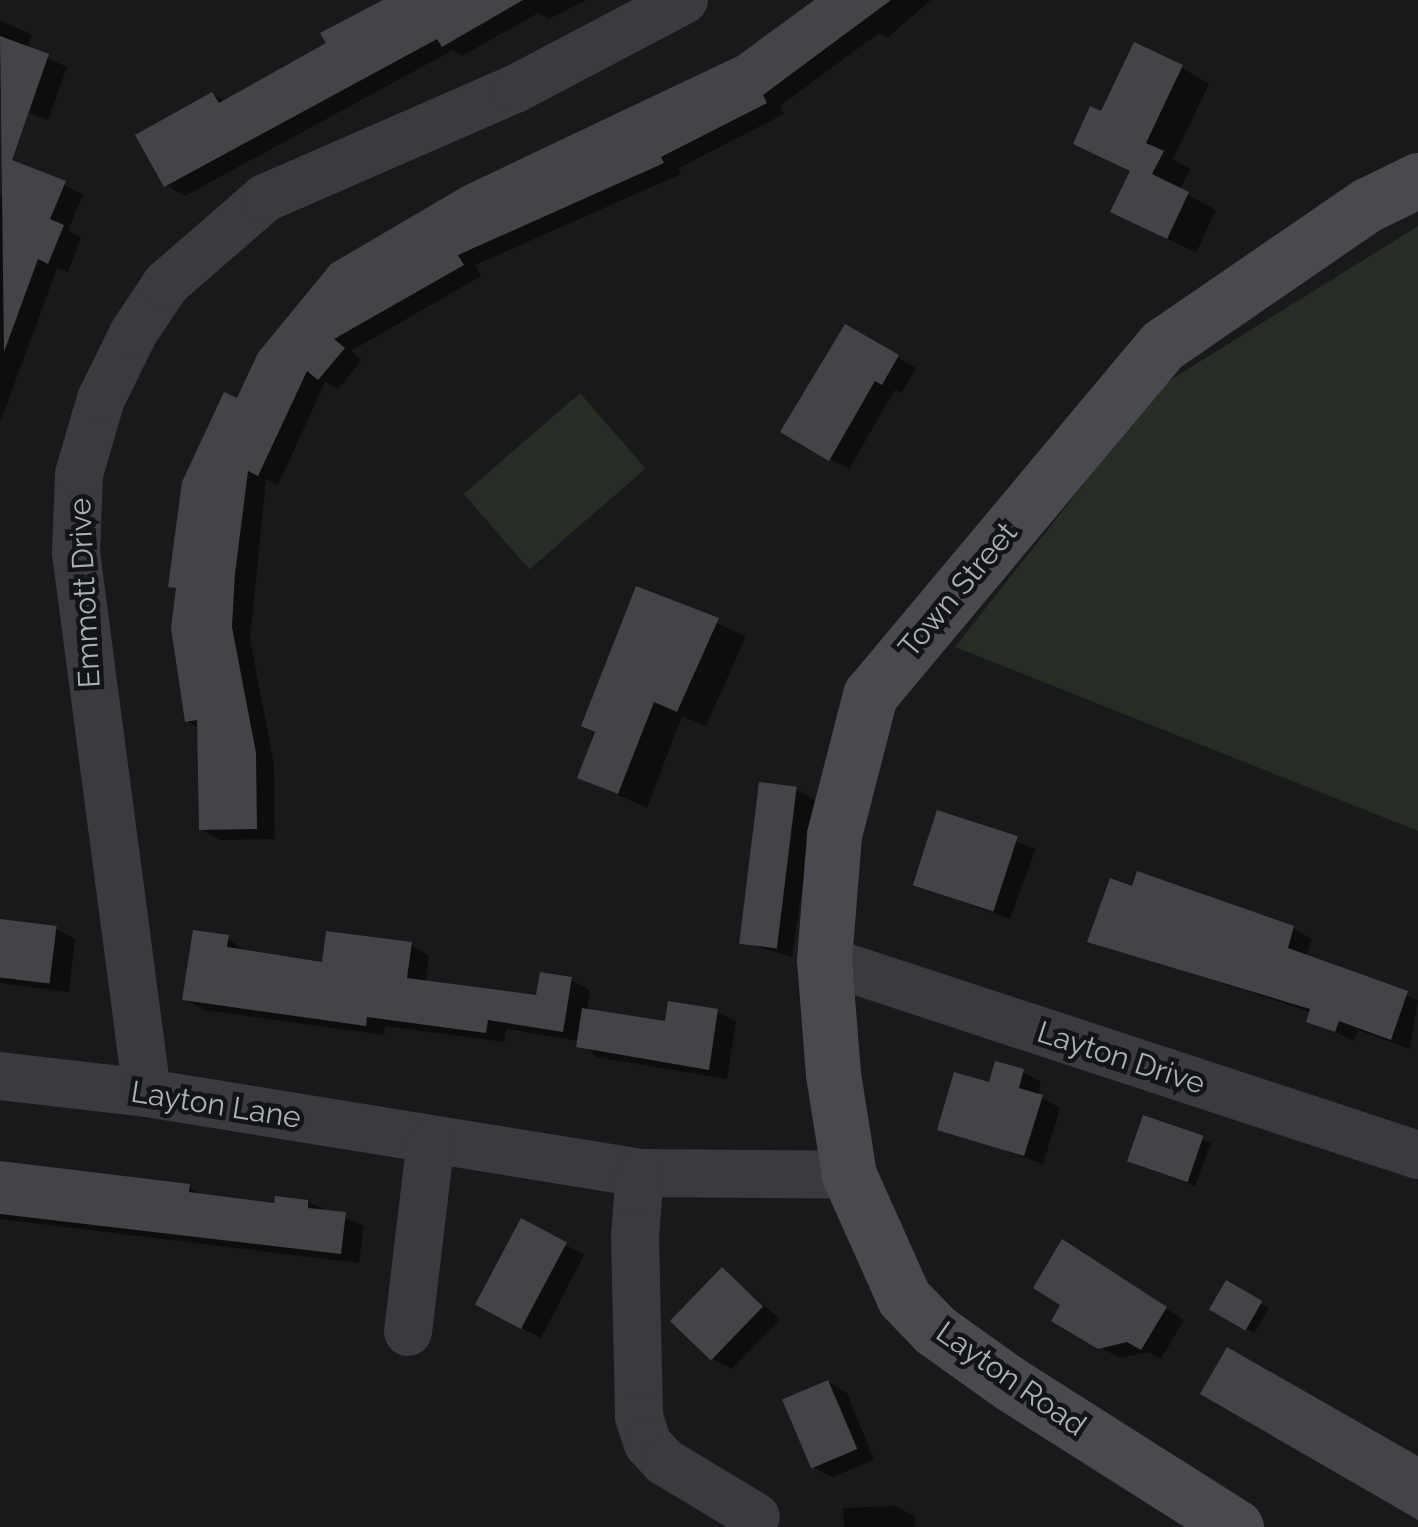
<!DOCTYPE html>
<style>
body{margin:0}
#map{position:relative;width:1418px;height:1527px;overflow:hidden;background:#18191a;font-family:Raleway,sans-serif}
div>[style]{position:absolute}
.green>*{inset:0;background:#252d25;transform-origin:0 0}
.shadow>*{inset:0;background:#0007;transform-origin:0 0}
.building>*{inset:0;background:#434447;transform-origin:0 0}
.street>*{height:48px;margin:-24px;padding:0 24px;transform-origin:24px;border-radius:24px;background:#3a3b3f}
.secondary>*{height:55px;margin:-27.5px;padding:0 27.5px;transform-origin:27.5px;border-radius:27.5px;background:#484a4f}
span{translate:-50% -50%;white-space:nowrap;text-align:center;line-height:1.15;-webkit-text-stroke:9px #131415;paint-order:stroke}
.street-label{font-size:30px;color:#acb1b9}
</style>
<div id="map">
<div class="green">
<i style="clip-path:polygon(1418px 226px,1418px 831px,955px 647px,1162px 385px)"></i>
<i style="left:580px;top:393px;width:100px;height:154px;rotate:49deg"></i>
</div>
<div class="shadow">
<i style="clip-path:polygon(388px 0,586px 0,549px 19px,538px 13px,462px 56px,453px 50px,185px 196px,166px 185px,212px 94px,226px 102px,329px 44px)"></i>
<i style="clip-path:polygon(812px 0,931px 0,887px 38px,879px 33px,780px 106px,784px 114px,679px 168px,681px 174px,475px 265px,481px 276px,351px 351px,362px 360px,338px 389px,325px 382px,278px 485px,266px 479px,250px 639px,274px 765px,275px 839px,220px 840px,201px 829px,199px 728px,187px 721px,178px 590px,171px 586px,238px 401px,740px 59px)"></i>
<i style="clip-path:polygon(0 20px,32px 35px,27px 49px,67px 67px,48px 120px,0 102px)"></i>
<i style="clip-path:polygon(1182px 68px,1209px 84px,1173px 159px,1190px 169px,1180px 190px,1216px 210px,1196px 253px,1113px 211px,1132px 172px,1076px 143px,1102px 115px)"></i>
<i style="clip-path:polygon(13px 163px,83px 194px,68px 230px,81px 238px,68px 272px,57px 268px,0 423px,0 197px)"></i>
<i style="clip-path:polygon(846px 328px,916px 368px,901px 393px,895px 390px,849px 469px,783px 432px)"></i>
<i style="clip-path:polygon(638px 589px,746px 636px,706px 726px,682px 716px,647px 808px,580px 777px)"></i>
<i style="clip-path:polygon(796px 789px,815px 800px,792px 957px,739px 941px)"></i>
<i style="left:938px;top:813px;width:104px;height:75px;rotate:20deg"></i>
<i style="clip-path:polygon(1139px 874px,1293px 928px,1312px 939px,1306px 958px,1418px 1000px,1410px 1049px,1358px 1030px,1354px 1041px,1309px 1020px,1311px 1012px,1090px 940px,1134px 889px)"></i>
<i style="clip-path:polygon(0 921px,56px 929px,75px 939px,69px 992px,0 983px)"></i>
<i style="clip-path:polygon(228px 938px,246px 953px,325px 965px,411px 945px,429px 956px,426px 983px,538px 998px,571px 980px,590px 990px,587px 1011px,667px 1024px,717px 1011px,736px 1022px,727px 1079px,597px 1057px,579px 1041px,506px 1029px,504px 1042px,385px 1026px,384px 1035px,204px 1010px,185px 999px)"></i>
<i style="clip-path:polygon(1023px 1072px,1041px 1082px,1038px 1096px,1060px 1108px,1043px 1164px,940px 1128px)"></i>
<i style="clip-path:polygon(1145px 1118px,1211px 1143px,1195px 1186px,1138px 1165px)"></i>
<i style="clip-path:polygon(0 1163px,189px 1187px,207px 1197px,277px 1206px,308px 1202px,364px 1226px,359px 1263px,0 1219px)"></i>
<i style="clip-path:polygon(522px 1221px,584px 1255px,541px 1338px,497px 1315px)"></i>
<i style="clip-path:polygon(1082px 1253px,1184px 1320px,1161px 1359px,1148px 1352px,1119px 1358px,1054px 1320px)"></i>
<i style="clip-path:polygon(722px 1270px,780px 1319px,732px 1369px,713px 1359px)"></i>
<i style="left:1227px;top:1283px;width:49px;height:29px;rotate:31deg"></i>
<i style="clip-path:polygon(828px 1382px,847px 1393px,874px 1460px,832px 1477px,813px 1467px)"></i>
<i style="clip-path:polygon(896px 1506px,915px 1517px,915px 1527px,844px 1527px,843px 1508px)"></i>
</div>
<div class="building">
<i style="clip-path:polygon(383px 0,523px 0,442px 47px,437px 39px,164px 187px,135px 135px,212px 92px,219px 103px,326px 43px,320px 33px)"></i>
<i style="clip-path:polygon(814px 0,891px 0,763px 95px,767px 103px,661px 157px,664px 163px,458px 255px,464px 265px,334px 339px,345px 348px,318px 380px,307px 371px,258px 476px,248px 471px,235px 574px,232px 627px,256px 753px,257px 829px,199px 830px,197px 720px,185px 722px,171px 628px,176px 588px,168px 587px,182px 482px,224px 392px,237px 398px,258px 353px,331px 264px,464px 186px,738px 56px)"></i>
<i style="clip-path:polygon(0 36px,49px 54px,12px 160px,66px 181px,50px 219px,64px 225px,48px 264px,38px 259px,4px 352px)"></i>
<i style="clip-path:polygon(1134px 42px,1183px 65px,1146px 143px,1164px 151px,1152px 174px,1189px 192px,1167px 239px,1110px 212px,1130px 171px,1073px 144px,1090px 106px,1101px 111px)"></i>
<i style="clip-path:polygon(845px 324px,899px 355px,882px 385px,875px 381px,829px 461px,780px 432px)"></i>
<i style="clip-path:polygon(636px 586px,719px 618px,677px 712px,654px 702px,618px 794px,577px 778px,595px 732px,581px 726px)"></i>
<i style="left:759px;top:782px;width:38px;height:163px;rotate:7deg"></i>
<i style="left:937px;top:810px;width:85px;height:79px;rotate:18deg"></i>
<i style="clip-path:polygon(1137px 871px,1294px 926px,1288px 948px,1408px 991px,1391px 1040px,1339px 1021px,1335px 1032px,1306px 1022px,1310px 1009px,1087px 942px,1110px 878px,1132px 886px)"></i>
<i style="left:0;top:919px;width:57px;height:58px;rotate:7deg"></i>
<i style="clip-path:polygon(193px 930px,229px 935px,227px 947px,322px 962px,326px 931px,412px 942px,407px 978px,536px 995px,540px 972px,572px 977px,563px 1032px,488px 1020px,486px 1033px,367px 1017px,366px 1026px,182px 1000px)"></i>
<i style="clip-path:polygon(668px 1001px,718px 1009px,709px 1070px,576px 1047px,582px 1008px,665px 1021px)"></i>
<i style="clip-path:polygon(995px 1061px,1024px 1069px,1019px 1088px,1043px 1095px,1024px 1156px,937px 1130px,954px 1072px,989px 1082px)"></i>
<i style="left:1143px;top:1115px;width:64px;height:49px;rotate:19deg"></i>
<i style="clip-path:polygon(0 1161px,190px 1184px,189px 1192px,274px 1203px,275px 1196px,308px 1200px,308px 1208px,346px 1212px,341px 1254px,0 1214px)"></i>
<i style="left:521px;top:1218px;width:52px;height:98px;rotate:28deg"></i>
<i style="clip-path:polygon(1062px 1239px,1167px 1307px,1141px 1350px,1127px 1342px,1098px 1349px,1051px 1321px,1060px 1305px,1033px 1288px)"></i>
<i style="left:722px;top:1267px;width:57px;height:75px;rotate:44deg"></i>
<i style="left:1226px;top:1280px;width:42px;height:34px;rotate:30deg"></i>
<i style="clip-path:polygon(1227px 1347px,1418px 1456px,1418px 1520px,1200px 1394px)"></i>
<i style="left:828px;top:1380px;width:75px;height:50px;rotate:67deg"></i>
</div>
<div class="street">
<i style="left:824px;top:960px;width:625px;rotate:18.17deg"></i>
<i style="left:0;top:1076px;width:148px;rotate:6.6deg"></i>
<i style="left:147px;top:1093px;width:499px;rotate:9.2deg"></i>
<i style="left:640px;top:1173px;width:209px;rotate:0.5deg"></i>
<i style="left:147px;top:1093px;width:545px;rotate:-97.49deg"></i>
<i style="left:76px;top:553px;width:79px;rotate:-87.8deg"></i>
<i style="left:79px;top:474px;width:78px;rotate:-73.7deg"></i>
<i style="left:101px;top:399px;width:75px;rotate:-63.8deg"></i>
<i style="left:134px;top:332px;width:58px;rotate:-56.3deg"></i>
<i style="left:166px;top:284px;width:131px;rotate:-41deg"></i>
<i style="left:265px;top:198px;width:273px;rotate:-23.6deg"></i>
<i style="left:515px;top:89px;width:191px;rotate:-27.8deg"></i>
<i style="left:640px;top:1173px;width:63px;rotate:94.5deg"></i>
<i style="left:635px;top:1236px;width:181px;rotate:88.7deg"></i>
<i style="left:639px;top:1417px;width:28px;rotate:72deg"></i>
<i style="left:648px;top:1444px;width:25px;rotate:47deg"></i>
<i style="left:665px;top:1462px;width:106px;rotate:31.1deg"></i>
<i style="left:408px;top:1332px;width:193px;rotate:-83.2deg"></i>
</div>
<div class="secondary">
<i style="left:1236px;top:1527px;width:265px;rotate:-147.6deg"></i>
<i style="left:1012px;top:1385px;width:95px;rotate:-144.5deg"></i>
<i style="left:935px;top:1330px;width:45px;rotate:-134.1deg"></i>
<i style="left:904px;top:1298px;width:135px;rotate:-114.1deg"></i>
<i style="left:849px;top:1175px;width:102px;rotate:-99deg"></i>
<i style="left:833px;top:1074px;width:114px;rotate:-94.5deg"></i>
<i style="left:824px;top:960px;width:125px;rotate:-85.4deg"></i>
<i style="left:834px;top:835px;width:145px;rotate:-75.6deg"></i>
<i style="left:870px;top:695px;width:456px;rotate:-50.1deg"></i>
<i style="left:1163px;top:345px;width:247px;rotate:-34.5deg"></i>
<i style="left:1367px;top:205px;width:57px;rotate:-26.1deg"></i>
</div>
<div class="street-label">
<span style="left:958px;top:590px;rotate:-50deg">Town Street</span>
<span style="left:85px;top:593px;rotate:-93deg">Emmott Drive</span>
<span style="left:1121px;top:1058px;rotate:18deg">Layton Drive</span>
<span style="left:216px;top:1105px;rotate:9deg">Layton Lane</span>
<span style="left:1011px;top:1379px;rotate:35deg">Layton Road</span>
</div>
</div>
